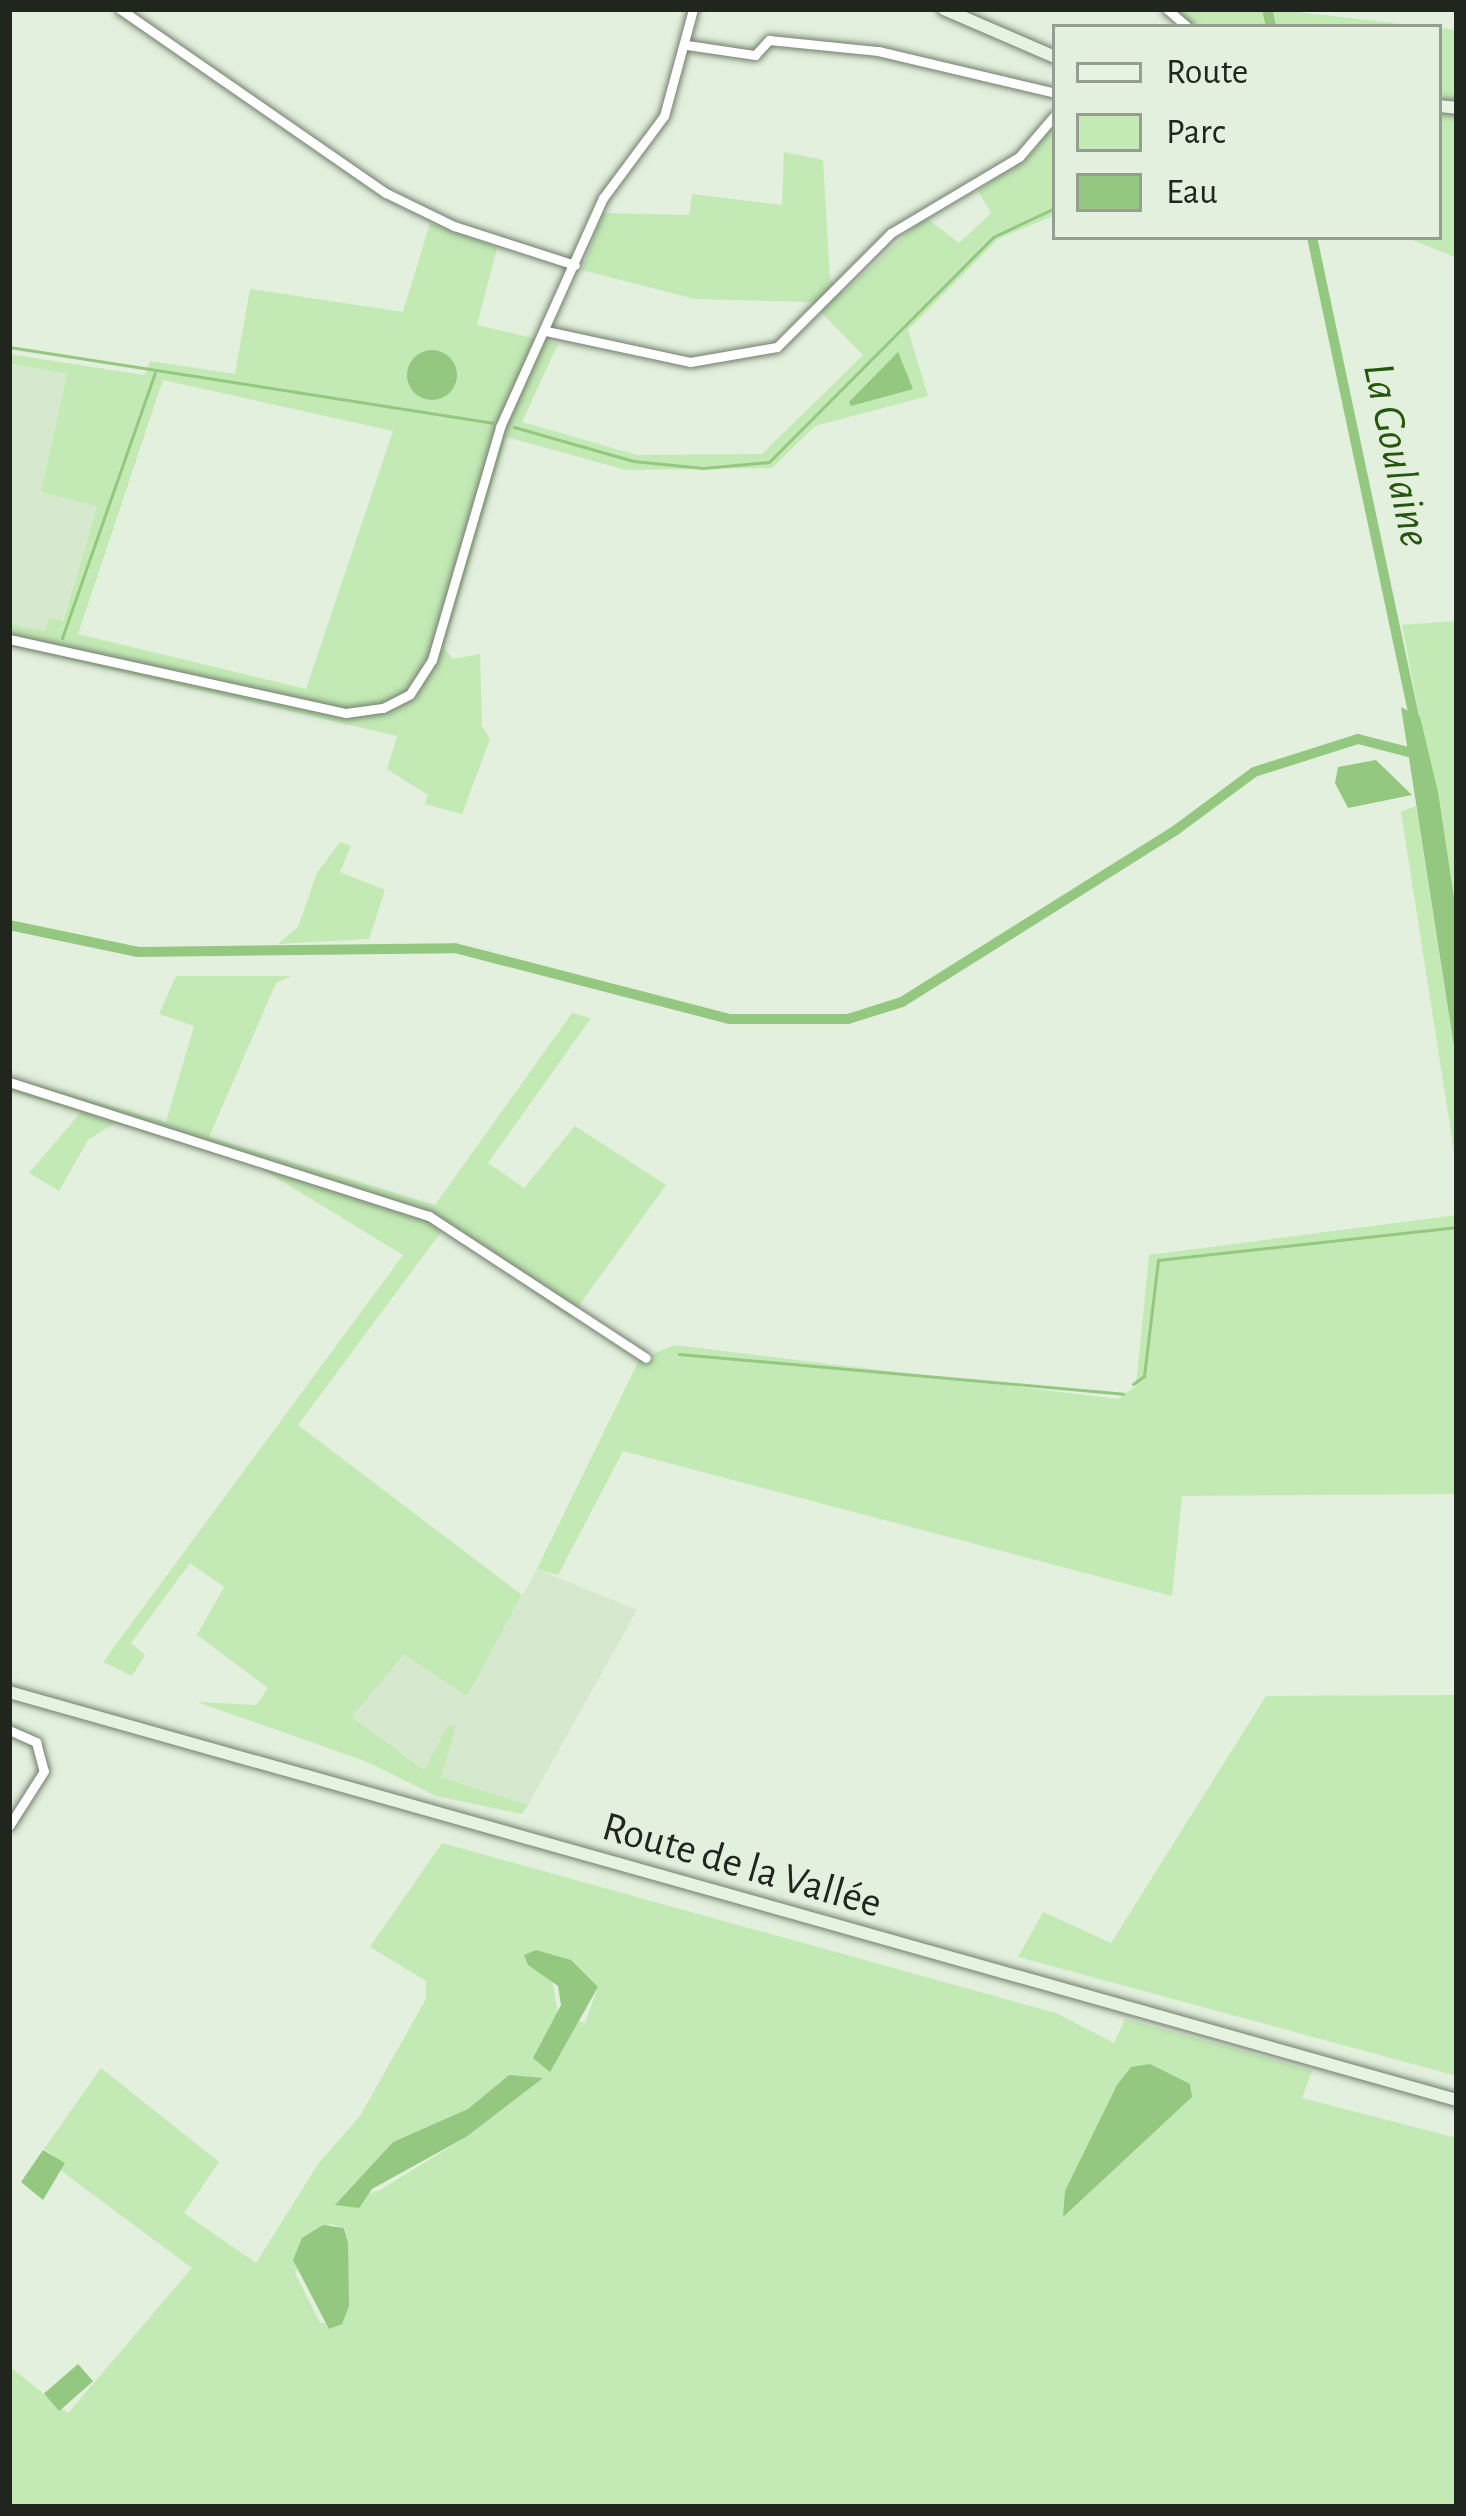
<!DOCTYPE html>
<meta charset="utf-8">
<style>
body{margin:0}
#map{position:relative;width:1466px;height:2516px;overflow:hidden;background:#e2f0dd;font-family:"Alegreya Sans",sans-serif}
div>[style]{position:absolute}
.built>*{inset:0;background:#d6e9cf}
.green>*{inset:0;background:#c3eab5}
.water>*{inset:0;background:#94c780;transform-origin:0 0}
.round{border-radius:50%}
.stream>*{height:3px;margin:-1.5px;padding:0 1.5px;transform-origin:1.5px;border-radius:1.5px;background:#94c780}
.canal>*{height:10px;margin:-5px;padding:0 5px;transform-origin:5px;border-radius:5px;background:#94c780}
.roads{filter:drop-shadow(0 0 3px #737f6e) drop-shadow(0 0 3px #737f6e)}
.street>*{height:9px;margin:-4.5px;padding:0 4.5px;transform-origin:4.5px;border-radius:4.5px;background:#fff}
.secondary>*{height:12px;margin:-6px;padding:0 6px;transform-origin:6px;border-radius:6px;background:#e6f3e1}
span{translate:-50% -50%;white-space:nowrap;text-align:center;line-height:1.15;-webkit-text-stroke:12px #e2f0dd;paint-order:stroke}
.street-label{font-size:42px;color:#20251e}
.water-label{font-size:45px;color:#26560e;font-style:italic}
.frame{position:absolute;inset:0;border:12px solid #20251e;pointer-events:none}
.legend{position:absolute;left:1052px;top:24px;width:390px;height:216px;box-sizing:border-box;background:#e2f0dd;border:3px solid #949f91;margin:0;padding:15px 21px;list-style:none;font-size:36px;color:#20251e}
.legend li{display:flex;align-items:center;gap:24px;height:60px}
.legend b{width:60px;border:3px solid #949f91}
</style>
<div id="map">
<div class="built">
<i style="clip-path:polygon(12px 364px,67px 374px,41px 492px,97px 505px,62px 621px,45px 631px,9px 624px)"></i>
<i style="clip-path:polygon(537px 1569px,637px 1610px,528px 1805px,441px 1777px,455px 1727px,448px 1725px,425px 1771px,352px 1717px,404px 1653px,467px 1695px)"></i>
</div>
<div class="green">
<i style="clip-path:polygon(1172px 9px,1272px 9px,1427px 27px,1192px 27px)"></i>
<i style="clip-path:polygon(1439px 28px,1457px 30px,1457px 258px,1405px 237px,1439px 237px)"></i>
<i style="clip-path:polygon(evenodd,1055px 124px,1055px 215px,998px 239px,908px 330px,928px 396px,815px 426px,772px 468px,626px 470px,506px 437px,444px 648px,453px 659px,480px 654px,482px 726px,490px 739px,462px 814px,425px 804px,428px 795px,387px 769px,397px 736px,9px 646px,9px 624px,45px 631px,49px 618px,63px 621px,97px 506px,41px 492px,67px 374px,13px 364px,9px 383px,9px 354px,144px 375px,150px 361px,235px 374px,250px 289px,403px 312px,430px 223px,497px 248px,477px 325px,558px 344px,522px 422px,637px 455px,762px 454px,863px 355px,811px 302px,695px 299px,582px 270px,603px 213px,689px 215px,692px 194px,782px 205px,784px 152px,823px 160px,830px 279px,843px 293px,925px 217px,959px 243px,991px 213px,978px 191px,1029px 157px,1055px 124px,163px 380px,393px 431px,306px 689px,78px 634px,163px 380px)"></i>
<i style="clip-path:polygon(1457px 621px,1457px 918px,1402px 625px)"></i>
<i style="clip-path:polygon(1416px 806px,1457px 1066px,1457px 1171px,1401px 812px)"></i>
<i style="clip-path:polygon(340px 842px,351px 846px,340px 872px,385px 890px,369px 939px,278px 944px,298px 927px,317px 873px)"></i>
<i style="clip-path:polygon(176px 976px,291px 976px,276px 983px,209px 1137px,435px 1205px,572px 1013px,591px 1018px,488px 1163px,524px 1188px,575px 1126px,666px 1185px,570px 1318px,444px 1228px,298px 1425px,522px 1595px,467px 1696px,404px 1654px,352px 1717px,424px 1770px,448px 1725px,456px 1726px,441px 1777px,528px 1805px,522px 1814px,436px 1796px,365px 1761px,197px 1702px,256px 1705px,268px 1688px,197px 1635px,224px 1587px,190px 1563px,131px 1643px,145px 1655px,132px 1676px,103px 1662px,403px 1255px,262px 1169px,115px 1123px,88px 1140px,59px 1191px,29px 1173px,81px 1112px,9px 1091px,9px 1077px,166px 1122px,194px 1026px,159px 1014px)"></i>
<i style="clip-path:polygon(1457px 1215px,1457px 1494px,1182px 1496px,1172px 1596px,623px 1451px,558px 1575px,537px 1569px,639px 1360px,674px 1345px,1118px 1399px,1136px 1386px,1149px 1255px)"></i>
<i style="clip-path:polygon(1457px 1695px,1457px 2076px,1018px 1957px,1043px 1912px,1111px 1943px,1266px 1696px)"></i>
<i style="clip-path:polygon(evenodd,442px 1843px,1056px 2013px,1114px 2043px,1125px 2019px,1247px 2052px,1312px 2071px,1302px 2098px,1457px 2138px,1457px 2507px,9px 2507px,9px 2366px,68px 2413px,192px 2268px,60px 2170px,64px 2163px,44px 2149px,101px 2068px,219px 2162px,184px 2213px,256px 2263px,318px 2164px,360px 2116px,426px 1999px,426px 1981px,370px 1947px,442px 1843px,552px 1980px,598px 1987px,585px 2023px,558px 2014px,552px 1980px,442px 1843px,509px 2075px,522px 2080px,466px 2137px,380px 2190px,335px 2205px,393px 2142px,468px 2109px,509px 2075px,442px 1843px,330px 2224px,345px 2228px,348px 2243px,342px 2323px,320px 2323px,295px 2273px,330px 2224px)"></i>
</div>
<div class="water">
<i class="round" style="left:407px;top:350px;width:50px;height:50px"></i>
<i style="clip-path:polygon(898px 352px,913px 389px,851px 406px,849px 402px)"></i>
<i style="clip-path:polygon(1401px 707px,1420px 717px,1438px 792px,1457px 918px,1457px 1066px)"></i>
<i style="clip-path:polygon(1376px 760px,1412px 795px,1348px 808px,1335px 783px,1338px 767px)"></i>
<i style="clip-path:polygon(536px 1950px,571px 1960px,598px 1987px,550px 2072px,533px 2058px,561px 2005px,558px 1986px,528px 1965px,524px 1955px)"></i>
<i style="clip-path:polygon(1150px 2064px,1190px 2084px,1192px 2097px,1063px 2217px,1065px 2191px,1117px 2085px,1131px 2067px)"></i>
<i style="clip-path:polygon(509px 2075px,543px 2078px,466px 2137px,372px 2189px,359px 2208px,335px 2205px,393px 2142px,468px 2109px)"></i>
<i style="clip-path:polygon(43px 2150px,65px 2163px,43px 2200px,21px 2182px)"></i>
<i style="clip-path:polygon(323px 2225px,344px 2228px,348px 2243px,349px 2306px,342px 2324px,329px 2329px,293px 2260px,302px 2238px)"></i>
<i style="left:78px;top:2364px;width:23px;height:45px;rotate:49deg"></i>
</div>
<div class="stream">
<i style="left:9px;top:347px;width:489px;rotate:8.9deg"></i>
<i style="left:514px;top:427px;width:124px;rotate:15.9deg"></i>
<i style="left:633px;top:461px;width:70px;rotate:5.7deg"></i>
<i style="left:703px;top:468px;width:66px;rotate:-5.2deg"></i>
<i style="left:769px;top:462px;width:317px;rotate:-45.1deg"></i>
<i style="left:993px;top:237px;width:68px;rotate:-25.1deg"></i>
<i style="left:62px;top:638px;width:281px;rotate:-70.7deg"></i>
<i style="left:679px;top:1354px;width:446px;rotate:5.1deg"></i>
<i style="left:1133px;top:1384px;width:14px;rotate:-36deg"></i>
<i style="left:1144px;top:1376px;width:117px;rotate:-83.1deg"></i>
<i style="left:1158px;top:1260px;width:301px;rotate:-6.3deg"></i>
</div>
<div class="canal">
<i style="left:1267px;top:9px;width:18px;rotate:77deg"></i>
<i style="left:1312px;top:237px;width:500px;rotate:78deg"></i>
<i style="left:9px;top:925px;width:132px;rotate:11.8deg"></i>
<i style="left:138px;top:952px;width:317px;rotate:-0.7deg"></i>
<i style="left:455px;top:948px;width:284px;rotate:14.5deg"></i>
<i style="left:730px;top:1019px;width:118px"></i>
<i style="left:848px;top:1019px;width:57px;rotate:-17.5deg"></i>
<i style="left:902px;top:1002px;width:324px;rotate:-32.1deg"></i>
<i style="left:1176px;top:830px;width:97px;rotate:-36.6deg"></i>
<i style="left:1254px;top:772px;width:109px;rotate:-17.6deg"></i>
<i style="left:1358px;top:739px;width:64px;rotate:14.5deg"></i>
</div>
<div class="roads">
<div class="street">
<i style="left:120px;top:9px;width:323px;rotate:34.7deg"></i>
<i style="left:386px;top:193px;width:76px;rotate:25.9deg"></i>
<i style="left:454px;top:226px;width:127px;rotate:17.9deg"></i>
<i style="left:1167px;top:9px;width:28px;rotate:41deg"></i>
<i style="left:687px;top:45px;width:69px;rotate:8.4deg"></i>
<i style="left:755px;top:55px;width:21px;rotate:-47deg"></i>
<i style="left:769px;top:40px;width:110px;rotate:5.8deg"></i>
<i style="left:878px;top:51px;width:182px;rotate:13.3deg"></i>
<i style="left:546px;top:331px;width:147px;rotate:12.1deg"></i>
<i style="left:690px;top:362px;width:88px;rotate:-9.8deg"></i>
<i style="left:777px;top:347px;width:161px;rotate:-45deg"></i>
<i style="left:891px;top:233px;width:149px;rotate:-30.7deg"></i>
<i style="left:1019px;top:157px;width:55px;rotate:-49.4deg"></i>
<i style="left:9px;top:639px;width:345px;rotate:12.4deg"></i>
<i style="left:346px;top:713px;width:37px;rotate:-8deg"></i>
<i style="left:383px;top:708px;width:30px;rotate:-27deg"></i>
<i style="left:410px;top:694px;width:40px;rotate:-57.1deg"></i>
<i style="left:432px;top:660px;width:243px;rotate:-73.7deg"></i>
<i style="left:500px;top:427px;width:251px;rotate:-65.8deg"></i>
<i style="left:603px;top:198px;width:102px;rotate:-53.4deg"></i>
<i style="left:664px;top:116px;width:111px;rotate:-74.8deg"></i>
<i style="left:9px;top:1082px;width:441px;rotate:17.7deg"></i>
<i style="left:429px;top:1216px;width:259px;rotate:33.2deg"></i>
<i style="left:9px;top:1730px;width:30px;rotate:24deg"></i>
<i style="left:36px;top:1742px;width:30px;rotate:75deg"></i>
<i style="left:44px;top:1771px;width:65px;rotate:122.5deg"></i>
</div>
<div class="secondary">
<i style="left:944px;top:9px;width:121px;rotate:23.4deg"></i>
<i style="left:1439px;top:106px;width:18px;rotate:6deg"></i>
<i style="left:9px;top:1692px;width:1504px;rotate:15.74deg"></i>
</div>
</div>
<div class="street-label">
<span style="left:742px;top:1865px;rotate:16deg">Route de la Vallée</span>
</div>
<div class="water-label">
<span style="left:1396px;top:455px;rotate:78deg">La Goulaine</span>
</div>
<div class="frame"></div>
<ul class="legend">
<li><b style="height:15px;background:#e6f3e1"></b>Route</li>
<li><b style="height:33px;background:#c3eab5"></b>Parc</li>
<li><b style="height:33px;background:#94c780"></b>Eau</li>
</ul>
</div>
